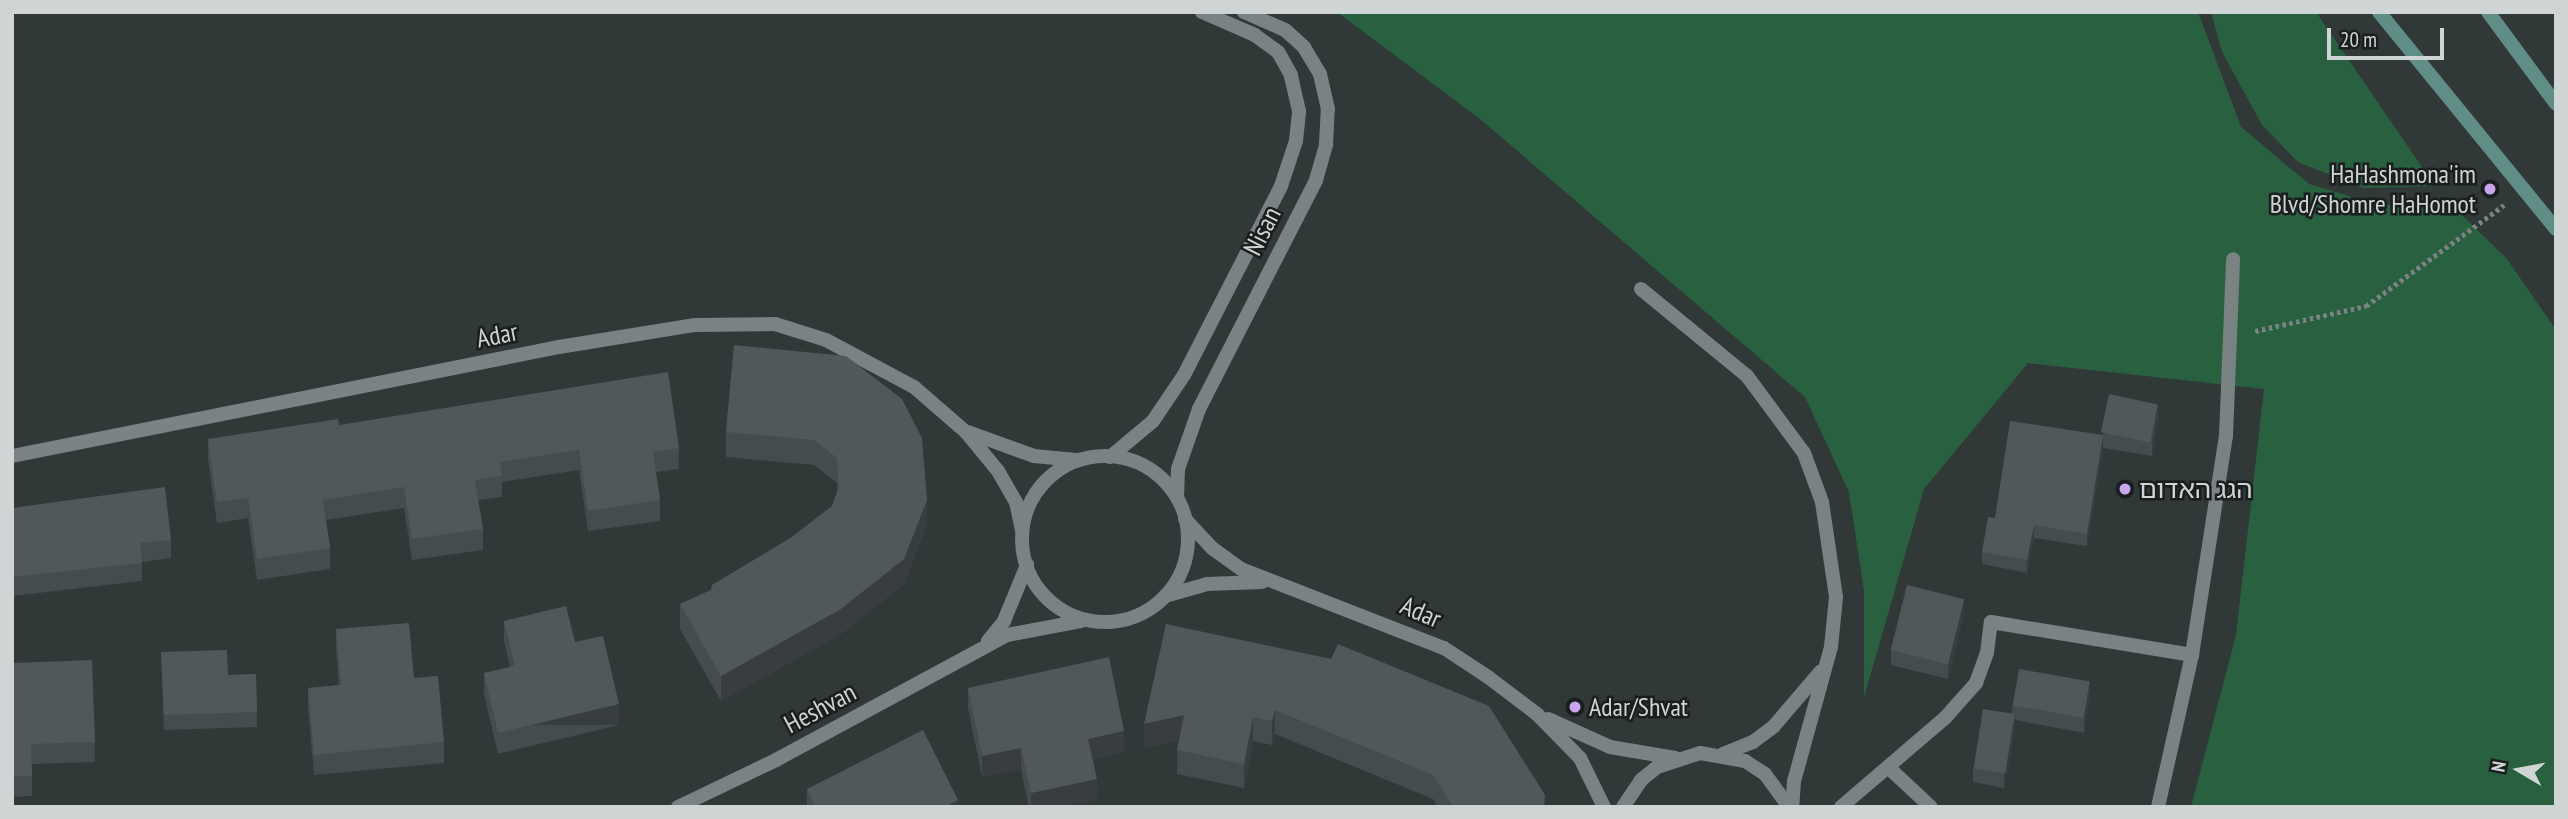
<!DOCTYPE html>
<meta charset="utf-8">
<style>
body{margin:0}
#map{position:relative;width:2568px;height:819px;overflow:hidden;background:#303838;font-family:"PT Sans Narrow","Noto Sans Hebrew",sans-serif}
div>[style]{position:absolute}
.green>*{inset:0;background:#296140}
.path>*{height:4.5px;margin-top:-2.25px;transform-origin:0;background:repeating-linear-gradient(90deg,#7c8383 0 3.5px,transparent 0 7px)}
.service>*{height:14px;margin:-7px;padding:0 7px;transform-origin:7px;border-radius:7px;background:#7a8383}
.minor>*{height:14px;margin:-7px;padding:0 7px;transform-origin:7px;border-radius:7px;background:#7a8383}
.minor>.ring{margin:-7px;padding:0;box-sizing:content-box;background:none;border:14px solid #7a8383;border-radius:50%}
.secondary>*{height:14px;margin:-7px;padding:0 7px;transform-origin:7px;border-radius:7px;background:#608e87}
.wall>*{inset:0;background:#454c4d}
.shaded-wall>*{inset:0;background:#383e3f;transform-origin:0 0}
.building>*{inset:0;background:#50585a;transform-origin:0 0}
.dots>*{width:19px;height:19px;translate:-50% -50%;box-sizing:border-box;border:4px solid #1b1e1f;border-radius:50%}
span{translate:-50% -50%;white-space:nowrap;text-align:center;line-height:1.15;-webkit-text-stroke:5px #1b1e1f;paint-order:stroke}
.poi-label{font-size:26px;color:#cfd4d4}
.right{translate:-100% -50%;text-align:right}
.left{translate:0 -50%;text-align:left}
.street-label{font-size:26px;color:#cfd4d4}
.frame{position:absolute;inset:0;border:14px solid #cfd4d4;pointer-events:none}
.north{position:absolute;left:2484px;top:735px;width:70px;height:70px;-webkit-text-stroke:5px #1b1e1f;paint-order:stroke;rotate:280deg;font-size:19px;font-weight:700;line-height:28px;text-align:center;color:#cfd4d4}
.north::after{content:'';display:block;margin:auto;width:24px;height:32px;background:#cfd4d4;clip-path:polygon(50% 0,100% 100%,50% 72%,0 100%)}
.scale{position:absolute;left:2327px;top:28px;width:117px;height:32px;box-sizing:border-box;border:4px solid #cfd4d4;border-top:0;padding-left:9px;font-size:21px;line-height:24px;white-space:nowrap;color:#cfd4d4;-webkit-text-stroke:5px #1b1e1f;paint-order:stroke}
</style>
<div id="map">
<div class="green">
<i style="clip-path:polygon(1337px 12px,2198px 12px,2241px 127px,2309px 184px,2378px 205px,2451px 204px,2507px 259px,2556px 330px,2556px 807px,2191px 807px,2236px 635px,2264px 389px,2028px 363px,1924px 489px,1864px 697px,1864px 591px,1849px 492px,1805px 397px,1480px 119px)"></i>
<i style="clip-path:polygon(2211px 12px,2316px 12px,2435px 186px,2363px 188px,2298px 162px,2262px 125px,2222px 52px)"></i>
</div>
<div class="path">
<i style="left:2255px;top:331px;width:114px;rotate:-12.7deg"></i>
<i style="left:2366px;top:306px;width:171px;rotate:-36.2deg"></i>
</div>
<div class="service">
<i style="left:1889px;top:768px;width:57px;rotate:42.9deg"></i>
<i style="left:1841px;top:807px;width:137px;rotate:-40.6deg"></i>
<i style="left:1945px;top:718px;width:47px;rotate:-48.5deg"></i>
<i style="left:1976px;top:683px;width:32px;rotate:-70deg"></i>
<i style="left:1987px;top:653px;width:31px;rotate:-83deg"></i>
<i style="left:1991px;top:622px;width:204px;rotate:9.3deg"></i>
<i style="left:2158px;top:807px;width:156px;rotate:-77.4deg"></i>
<i style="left:2192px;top:655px;width:222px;rotate:-81.2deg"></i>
<i style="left:2226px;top:436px;width:177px;rotate:-87.7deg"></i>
</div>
<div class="minor">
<i style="left:1641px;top:289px;width:137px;rotate:39.4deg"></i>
<i style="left:1747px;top:376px;width:96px;rotate:53.5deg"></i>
<i style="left:1804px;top:453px;width:52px;rotate:69.8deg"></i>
<i style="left:1822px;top:502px;width:96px;rotate:81.6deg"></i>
<i style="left:1836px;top:597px;width:50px;rotate:95.7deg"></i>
<i style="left:1831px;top:647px;width:139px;rotate:105.4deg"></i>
<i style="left:1794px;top:781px;width:26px;rotate:94deg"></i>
<i style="left:968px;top:432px;width:70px;rotate:20deg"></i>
<i style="left:1034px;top:456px;width:42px;rotate:5.4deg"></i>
<i style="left:12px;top:456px;width:558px;rotate:-11.27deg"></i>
<i style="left:559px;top:347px;width:138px;rotate:-9.2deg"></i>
<i style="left:695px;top:325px;width:80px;rotate:-0.7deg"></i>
<i style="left:775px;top:324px;width:53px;rotate:17.4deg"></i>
<i style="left:826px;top:340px;width:100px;rotate:28.1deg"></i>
<i style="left:914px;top:387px;width:69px;rotate:40.9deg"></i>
<i style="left:966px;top:432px;width:50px;rotate:50.6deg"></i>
<i style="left:998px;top:471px;width:36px;rotate:60deg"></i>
<i style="left:1016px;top:502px;width:30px;rotate:78deg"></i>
<i class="ring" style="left:1022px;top:456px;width:152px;height:152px"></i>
<i style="left:1110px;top:457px;width:56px;rotate:-39.9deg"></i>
<i style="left:1153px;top:421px;width:55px;rotate:-56deg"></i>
<i style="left:1184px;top:375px;width:212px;rotate:-62.8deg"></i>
<i style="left:1281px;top:186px;width:47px;rotate:-71.6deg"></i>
<i style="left:1296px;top:141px;width:30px;rotate:-84deg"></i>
<i style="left:1299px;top:111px;width:37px;rotate:-103deg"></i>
<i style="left:1291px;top:75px;width:26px;rotate:-119deg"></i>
<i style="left:1278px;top:52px;width:29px;rotate:-144deg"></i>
<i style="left:1255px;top:35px;width:58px;rotate:-156.5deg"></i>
<i style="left:1177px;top:498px;width:29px;rotate:-88deg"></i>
<i style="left:1178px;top:469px;width:64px;rotate:-70.7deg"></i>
<i style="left:1199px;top:409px;width:257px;rotate:-62.9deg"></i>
<i style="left:1316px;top:180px;width:37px;rotate:-74deg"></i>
<i style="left:1326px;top:144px;width:35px;rotate:-87deg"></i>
<i style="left:1328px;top:109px;width:36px;rotate:-103deg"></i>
<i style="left:1320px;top:74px;width:31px;rotate:-121deg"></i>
<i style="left:1304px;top:47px;width:25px;rotate:-138deg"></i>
<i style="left:1285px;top:30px;width:45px;rotate:-156.3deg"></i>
<i style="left:1185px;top:519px;width:40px;rotate:47deg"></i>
<i style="left:1212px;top:548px;width:36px;rotate:36deg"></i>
<i style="left:1241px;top:569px;width:218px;rotate:21.3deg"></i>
<i style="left:1444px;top:648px;width:53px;rotate:33.4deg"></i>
<i style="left:1488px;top:677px;width:61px;rotate:37.1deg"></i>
<i style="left:1537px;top:714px;width:62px;rotate:45.7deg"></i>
<i style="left:1580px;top:758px;width:55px;rotate:63.9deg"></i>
<i style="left:1165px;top:596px;width:44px;rotate:-15.9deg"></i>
<i style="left:1207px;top:584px;width:55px;rotate:-2.1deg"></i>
<i style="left:988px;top:641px;width:26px;rotate:-51deg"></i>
<i style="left:1004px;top:621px;width:61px;rotate:-67.7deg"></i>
<i style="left:1548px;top:719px;width:68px;rotate:24.3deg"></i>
<i style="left:1610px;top:747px;width:66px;rotate:9.6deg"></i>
<i style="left:1723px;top:754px;width:32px;rotate:-22deg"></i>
<i style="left:1753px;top:742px;width:26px;rotate:-37deg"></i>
<i style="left:1774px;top:726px;width:72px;rotate:-49.5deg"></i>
<i style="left:678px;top:807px;width:109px;rotate:-25.6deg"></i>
<i style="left:776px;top:760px;width:263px;rotate:-28.4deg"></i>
<i style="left:1007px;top:635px;width:75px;rotate:-10.7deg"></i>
<i style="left:1623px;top:807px;width:32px;rotate:-56deg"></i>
<i style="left:1641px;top:780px;width:21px;rotate:-39deg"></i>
<i style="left:1657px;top:767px;width:45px;rotate:-18deg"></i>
<i style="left:1700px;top:753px;width:46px;rotate:10.1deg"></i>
<i style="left:1745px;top:761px;width:24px;rotate:33deg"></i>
<i style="left:1765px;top:774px;width:41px;rotate:54deg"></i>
</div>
<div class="secondary">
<i style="left:2379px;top:12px;width:280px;rotate:50.8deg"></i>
<i style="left:2488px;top:12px;width:114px;rotate:53.5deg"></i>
</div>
<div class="wall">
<i style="clip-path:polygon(734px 345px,927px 525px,904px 584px,841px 634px,721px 701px,680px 629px,680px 604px,711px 590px,792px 537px,832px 506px,837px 491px,837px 483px,814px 465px,726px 457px,726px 432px)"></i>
<i style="clip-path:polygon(2109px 394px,2158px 418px,2152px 456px,2103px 448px,2087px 546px,2034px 538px,2027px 573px,1982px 564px,1982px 552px,1995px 518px,2103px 435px)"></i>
<i style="clip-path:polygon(339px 425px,679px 448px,679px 469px,656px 472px,660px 500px,660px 521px,588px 531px,579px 470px,502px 482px,502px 497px,478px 500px,483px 529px,483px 550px,412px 560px,404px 508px,326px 520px,330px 548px,330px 569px,257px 580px,248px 518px,217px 523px,208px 459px,208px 439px)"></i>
<i style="clip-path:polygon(12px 508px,171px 540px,171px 558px,142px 562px,142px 581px,12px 596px)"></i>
<i style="clip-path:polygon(1964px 613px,1948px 679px,1891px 665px,1891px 650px)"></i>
<i style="clip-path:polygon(504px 621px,575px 642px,619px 725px,498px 754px,484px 694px,484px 673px,510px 667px,504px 641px)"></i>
<i style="clip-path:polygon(1166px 624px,1545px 807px,1438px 807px,1433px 799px,1275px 734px,1272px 745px,1253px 741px,1244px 788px,1177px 774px,1177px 750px,1179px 740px,1144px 748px)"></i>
<i style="clip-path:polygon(336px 629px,414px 678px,444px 742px,444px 763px,314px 775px,308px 708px,308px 688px,339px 685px,336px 650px)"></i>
<i style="clip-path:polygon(161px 652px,228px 675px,256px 674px,257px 727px,164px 730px)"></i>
<i style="clip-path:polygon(12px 663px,95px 742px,95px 762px,32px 764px,32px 796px,12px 797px)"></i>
<i style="clip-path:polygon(968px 688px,1124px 752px,1092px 759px,1097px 799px,1063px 807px,1029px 807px,1021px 769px,982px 777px,968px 708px)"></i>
<i style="clip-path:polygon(2090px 696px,2084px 733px,2015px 720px,2015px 729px,2004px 788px,1973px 782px,1973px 768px,2012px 714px,2012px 705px)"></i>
<i style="clip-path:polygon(807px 789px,958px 807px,807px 807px)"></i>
</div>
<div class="shaded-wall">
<i style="clip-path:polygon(2158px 404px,2158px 418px,2152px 456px,2152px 441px)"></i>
<i style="clip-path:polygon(2103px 435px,2103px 448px,2087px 546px,2087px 534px)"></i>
<i style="clip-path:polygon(927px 500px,927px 525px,904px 584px,841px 634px,721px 701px,721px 676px)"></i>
<i style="clip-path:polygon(2034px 525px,2034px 538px,2027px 573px,2027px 560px)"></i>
<i style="clip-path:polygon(1964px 599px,1964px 613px,1948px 679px,1948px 664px)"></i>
<i style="clip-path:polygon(2090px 682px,2090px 696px,2084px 733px,2084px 718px)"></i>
<i style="left:619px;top:704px;width:21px;height:124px;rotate:90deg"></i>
<i style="clip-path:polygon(1275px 710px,1275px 734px,1272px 745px,1272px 721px)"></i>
<i style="clip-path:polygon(2015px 714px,2015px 729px,2004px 788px,2004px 773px)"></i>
<i style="clip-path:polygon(1184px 715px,1184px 739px,1144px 748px,1144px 724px)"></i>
<i style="clip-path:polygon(1253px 717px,1253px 741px,1244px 788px,1244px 764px)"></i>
<i style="clip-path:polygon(1124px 731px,1124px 752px,1088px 760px,1088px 739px)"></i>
<i style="clip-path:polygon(1021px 748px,1021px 769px,982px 777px,982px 756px)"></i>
<i style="clip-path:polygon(1097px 779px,1097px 799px,1063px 807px,1031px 807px,1031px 793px)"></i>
<i style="clip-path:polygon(958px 800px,958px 807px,945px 807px)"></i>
</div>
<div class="building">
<i style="clip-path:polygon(734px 345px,846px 356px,902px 399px,922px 438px,927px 500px,904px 559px,841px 609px,721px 676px,680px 604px,711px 590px,712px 585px,792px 537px,832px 506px,839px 487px,837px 458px,814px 440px,726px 432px)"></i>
<i style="clip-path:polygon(668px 372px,679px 448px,653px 452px,660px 500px,588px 511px,579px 450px,500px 462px,502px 476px,475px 480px,483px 529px,412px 539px,404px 487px,323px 500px,330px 548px,257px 559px,248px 498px,217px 502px,208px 439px,338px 419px,339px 425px)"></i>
<i style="left:2109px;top:394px;width:50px;height:39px;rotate:12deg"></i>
<i style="clip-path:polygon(2010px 421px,2103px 435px,2087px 534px,2034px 525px,2027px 560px,1982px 552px,1988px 517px,1995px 518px)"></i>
<i style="clip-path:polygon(165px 487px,171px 540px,140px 543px,142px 563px,12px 577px,12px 508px)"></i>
<i style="left:1907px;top:585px;width:59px;height:67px;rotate:14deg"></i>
<i style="clip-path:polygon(566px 606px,575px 642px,603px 636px,619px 704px,498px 733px,484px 673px,515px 666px,504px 621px)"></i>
<i style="clip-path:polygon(409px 623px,414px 678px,438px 676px,444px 742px,314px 755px,308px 688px,341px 685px,336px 629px)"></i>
<i style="clip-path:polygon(1166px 624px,1331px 659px,1338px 644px,1489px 706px,1545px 795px,1544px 807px,1453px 807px,1433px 775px,1275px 710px,1272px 721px,1253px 717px,1244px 764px,1177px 750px,1184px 715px,1144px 724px)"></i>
<i style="clip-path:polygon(227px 650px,228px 675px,256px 674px,257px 712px,164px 715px,161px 652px)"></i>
<i style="clip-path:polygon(1109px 657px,1124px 731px,1088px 739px,1097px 779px,1031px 793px,1021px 748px,982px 756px,968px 688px)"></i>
<i style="clip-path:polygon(92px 660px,95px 742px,31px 744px,32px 776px,12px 776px,12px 663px)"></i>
<i style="left:2019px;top:669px;width:72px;height:37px;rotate:10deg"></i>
<i style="left:1983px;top:709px;width:32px;height:60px;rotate:9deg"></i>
<i style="clip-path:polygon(923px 730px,958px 800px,945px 807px,815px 807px,807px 789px)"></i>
</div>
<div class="dots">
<i style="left:2490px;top:189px;background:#c7a6ef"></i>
<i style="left:2125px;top:489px;background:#c7a6ef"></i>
<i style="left:1575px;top:707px;background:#c7a6ef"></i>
</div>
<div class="poi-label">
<span class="right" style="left:2476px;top:189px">HaHashmona'im<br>Blvd/Shomre HaHomot</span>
<span class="left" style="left:2139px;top:489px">הגג האדום</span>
<span class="left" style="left:1589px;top:707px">Adar/Shvat</span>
</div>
<div class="street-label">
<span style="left:1262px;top:231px;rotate:-63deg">Nisan</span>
<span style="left:497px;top:335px;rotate:-11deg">Adar</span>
<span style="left:1421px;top:612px;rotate:23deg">Adar</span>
<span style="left:820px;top:708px;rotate:-28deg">Heshvan</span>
</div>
<div class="frame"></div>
<div class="north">N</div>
<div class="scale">20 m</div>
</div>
